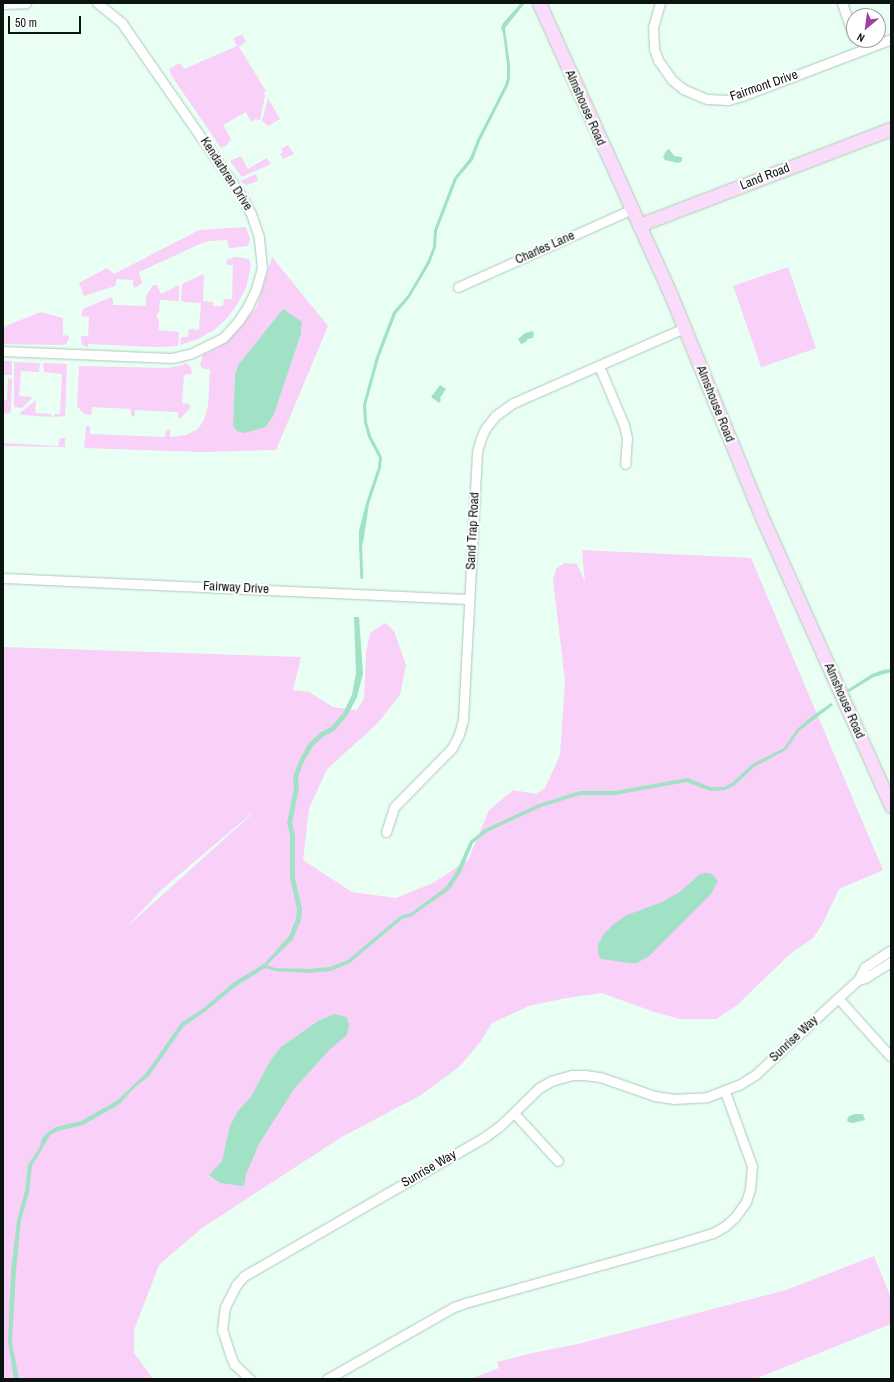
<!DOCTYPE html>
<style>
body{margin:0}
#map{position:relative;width:894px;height:1382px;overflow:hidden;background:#e9fff4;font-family:"Archivo Narrow",sans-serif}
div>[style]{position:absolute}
.green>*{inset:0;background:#f9d0f8;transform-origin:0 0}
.water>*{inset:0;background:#a1e1c5}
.stream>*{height:3px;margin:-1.5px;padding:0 1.5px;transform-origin:1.5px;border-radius:1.5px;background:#a1e1c5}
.roads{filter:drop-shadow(0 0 1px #adc8bb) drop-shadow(0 0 1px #adc8bb)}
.street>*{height:9px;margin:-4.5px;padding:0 4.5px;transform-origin:4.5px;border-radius:4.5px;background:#fff}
.secondary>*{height:13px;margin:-6.5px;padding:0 6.5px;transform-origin:6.5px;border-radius:6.5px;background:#fadcfa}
span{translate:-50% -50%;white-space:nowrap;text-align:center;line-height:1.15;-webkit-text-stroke:4px #fff;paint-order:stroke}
.street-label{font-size:13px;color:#0b1410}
.frame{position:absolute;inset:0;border:4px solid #0b1410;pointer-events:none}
.north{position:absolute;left:846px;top:8px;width:40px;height:40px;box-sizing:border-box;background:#fff;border:1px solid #9da19f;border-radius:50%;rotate:209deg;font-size:11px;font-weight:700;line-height:16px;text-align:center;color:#0b1410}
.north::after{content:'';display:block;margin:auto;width:14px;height:18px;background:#a23ea4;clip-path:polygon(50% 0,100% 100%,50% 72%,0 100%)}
.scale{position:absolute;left:8px;top:16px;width:73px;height:18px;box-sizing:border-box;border:2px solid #0b1410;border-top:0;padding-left:5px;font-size:12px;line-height:14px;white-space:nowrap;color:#0b1410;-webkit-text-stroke:3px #fff;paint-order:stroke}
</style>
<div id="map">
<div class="green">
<i style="clip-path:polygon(241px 35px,243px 36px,246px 42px,239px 47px,266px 91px,264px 93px,265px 96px,260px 120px,255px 119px,251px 122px,246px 112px,223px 125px,231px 139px,227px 145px,221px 148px,171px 75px,169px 69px,180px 63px,184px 69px,237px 46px,233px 38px)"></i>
<i style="clip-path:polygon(268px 98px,280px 119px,268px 126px,262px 121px)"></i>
<i style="clip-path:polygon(288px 145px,294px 154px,283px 159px,280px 154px,283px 152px,281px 149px)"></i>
<i style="clip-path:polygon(241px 156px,248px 169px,267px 158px,271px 164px,242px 177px,230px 161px)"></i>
<i style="clip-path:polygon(256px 174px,258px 181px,246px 185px,240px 181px)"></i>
<i style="clip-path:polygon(246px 227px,250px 239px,248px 246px,230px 248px,228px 246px,227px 240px,210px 241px,202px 243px,139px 272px,142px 283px,135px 288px,133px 286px,133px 280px,117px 279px,115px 286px,84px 296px,79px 283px,107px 268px,114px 274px,199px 230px)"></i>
<i style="clip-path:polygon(236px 257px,249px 259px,251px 265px,246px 288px,237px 305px,227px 318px,214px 330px,198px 339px,180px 345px,181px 337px,188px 337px,189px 329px,199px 330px,201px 303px,183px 302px,181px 300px,182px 284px,204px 274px,203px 301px,213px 302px,213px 306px,223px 306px,224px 299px,232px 299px,233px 265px,227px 265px,226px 261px,228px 259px)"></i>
<i style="clip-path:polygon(evenodd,272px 257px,328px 326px,276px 450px,202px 452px,84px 448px,86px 427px,88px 425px,90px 428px,90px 434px,165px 437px,166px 431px,168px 429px,170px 430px,170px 437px,186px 435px,198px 429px,204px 420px,208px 407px,210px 369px,203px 369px,200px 365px,203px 355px,220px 346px,245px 322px,257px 306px,272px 257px,302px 322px,301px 334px,274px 414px,266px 427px,237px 431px,233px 426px,235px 374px,302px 322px)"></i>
<i style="left:788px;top:267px;width:86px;height:58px;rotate:71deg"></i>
<i style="clip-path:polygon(153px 285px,157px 285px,161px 294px,179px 285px,179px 300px,178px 301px,160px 300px,159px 313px,157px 313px,157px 318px,159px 319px,159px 330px,179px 332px,178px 346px,154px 347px,88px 344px,88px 347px,82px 345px,81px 336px,88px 336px,89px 317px,81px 316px,83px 309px,111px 297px,113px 299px,113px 305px,146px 306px,146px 296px)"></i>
<i style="clip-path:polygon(41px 312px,63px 318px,63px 335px,69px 336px,69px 339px,65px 345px,3px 344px,3px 327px)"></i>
<i style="left:3px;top:361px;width:9px;height:14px"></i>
<i style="clip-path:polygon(14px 362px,40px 363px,39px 372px,21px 371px,19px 396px,32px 397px,31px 399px,22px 408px,14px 407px)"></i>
<i style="clip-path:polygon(183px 362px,190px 366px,192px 372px,191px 374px,184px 375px,182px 403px,189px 404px,190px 408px,181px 418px,178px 418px,178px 412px,135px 410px,135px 416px,133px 417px,131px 415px,131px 409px,92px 407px,91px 415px,89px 415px,83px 413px,77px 406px,79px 366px,167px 368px,184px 365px)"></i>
<i style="clip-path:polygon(43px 363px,67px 364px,65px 416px,54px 417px,54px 414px,60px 414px,62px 374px,44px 372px)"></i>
<i style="clip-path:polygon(8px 378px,12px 379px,11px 412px,6px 414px,3px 412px,3px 400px,7px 400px)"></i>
<i style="clip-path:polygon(36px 400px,35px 413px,51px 414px,52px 417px,21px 415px,20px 413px)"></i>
<i style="clip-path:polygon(60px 438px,65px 438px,65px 447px,3px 446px,3px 443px,58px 446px)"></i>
<i style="clip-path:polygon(evenodd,582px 550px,751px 558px,883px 870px,839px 889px,822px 925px,813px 938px,790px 954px,736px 1006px,716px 1019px,680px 1019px,654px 1012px,602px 993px,566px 998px,529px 1006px,492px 1023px,481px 1041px,459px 1067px,421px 1095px,340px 1138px,202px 1228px,159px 1265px,134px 1330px,134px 1353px,153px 1379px,3px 1379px,3px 647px,301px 657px,293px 690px,309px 692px,333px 707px,357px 710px,364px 698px,366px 653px,370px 633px,385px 623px,394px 631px,406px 665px,400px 695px,377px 724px,327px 769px,309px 808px,303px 860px,352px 892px,396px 898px,433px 883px,468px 860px,489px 810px,513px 790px,536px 794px,545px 788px,560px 755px,565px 681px,553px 580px,556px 569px,564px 563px,577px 564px,585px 582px,582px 550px,252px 813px,252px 814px,127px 927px,161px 890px,252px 813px)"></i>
<i style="clip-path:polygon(874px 1256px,891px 1298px,891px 1324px,755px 1379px,470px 1379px,499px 1368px,497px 1362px,532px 1353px,578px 1344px,786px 1290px)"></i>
</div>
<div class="water">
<i style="clip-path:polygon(521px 3px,525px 3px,505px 28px,510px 65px,510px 79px,508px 86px,480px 141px,473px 160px,457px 179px,437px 231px,436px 247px,430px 263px,410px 297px,396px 314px,379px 358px,366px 405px,367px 422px,371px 436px,382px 457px,381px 468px,369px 504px,363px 543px,359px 545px,359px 531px,366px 503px,378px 467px,379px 458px,368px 437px,364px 422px,363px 405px,376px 357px,393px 312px,408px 295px,427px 262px,433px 247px,434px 230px,454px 178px,470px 158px,477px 140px,505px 85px,507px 78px,507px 65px,503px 33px,501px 28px,503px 23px)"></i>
<i style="clip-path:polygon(669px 149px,674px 156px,682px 157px,682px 161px,678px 163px,665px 160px,663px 157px,666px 151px)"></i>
<i style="clip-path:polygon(283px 309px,302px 322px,301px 334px,274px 414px,266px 427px,245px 433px,237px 431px,233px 426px,235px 374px,239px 364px)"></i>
<i style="clip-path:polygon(532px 331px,534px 333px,533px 338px,528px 339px,526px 342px,521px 344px,518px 339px,525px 333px)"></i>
<i style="clip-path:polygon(440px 385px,446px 389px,440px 398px,441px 400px,439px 403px,431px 397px)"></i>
<i style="clip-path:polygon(354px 617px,359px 617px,363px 674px,357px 697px,347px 716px,334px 731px,324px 736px,313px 746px,304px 761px,298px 777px,299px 788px,292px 823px,295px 834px,295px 878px,302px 909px,301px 920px,293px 939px,267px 965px,275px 968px,309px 969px,330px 967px,348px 960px,400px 916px,411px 913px,446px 887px,457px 870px,470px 841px,485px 829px,539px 804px,580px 791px,615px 791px,688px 778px,710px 787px,724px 787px,733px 782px,752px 764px,784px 748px,797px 729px,811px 717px,831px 703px,833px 705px,799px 731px,786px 750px,754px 767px,735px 785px,725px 790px,710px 791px,687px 782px,615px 795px,580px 795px,541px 807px,487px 832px,473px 843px,461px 872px,449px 890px,412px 916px,402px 919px,350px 963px,331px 971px,309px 973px,275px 971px,266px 968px,262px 970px,236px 986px,206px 1011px,184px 1026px,149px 1076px,133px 1089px,120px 1104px,83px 1125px,58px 1131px,50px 1135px,32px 1166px,29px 1192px,21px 1220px,16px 1271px,12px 1342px,19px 1379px,14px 1379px,8px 1342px,11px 1271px,17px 1220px,25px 1191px,28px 1165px,40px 1147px,42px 1138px,48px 1132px,56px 1127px,81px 1121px,118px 1100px,146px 1073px,181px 1023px,204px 1008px,234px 982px,264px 964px,289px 936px,296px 919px,297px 909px,290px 878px,290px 835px,287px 823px,294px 788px,293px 776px,300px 759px,309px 743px,321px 732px,331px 727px,343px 713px,352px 695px,356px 673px)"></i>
<i style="clip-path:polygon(891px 669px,891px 672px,874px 677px,849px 692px,847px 690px,872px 674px,883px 670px)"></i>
<i style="clip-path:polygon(706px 873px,712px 874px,718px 881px,711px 894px,649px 956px,637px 963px,630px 963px,601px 959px,598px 953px,598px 945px,603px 935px,614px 924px,627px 915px,662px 902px,680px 892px,700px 874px)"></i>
<i style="clip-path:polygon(334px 1014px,347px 1017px,349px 1025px,347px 1035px,330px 1049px,294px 1089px,259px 1144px,246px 1174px,244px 1186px,220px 1183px,209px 1175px,222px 1161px,230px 1126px,238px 1111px,251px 1097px,270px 1061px,281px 1047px,318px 1021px)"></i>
<i style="clip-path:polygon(855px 1114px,863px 1114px,865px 1120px,853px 1123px,848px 1122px,847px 1120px,849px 1116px)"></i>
</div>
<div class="stream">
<i style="left:360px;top:542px;width:35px;rotate:88deg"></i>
</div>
<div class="roads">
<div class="street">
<i style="left:660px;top:3px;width:25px;rotate:106deg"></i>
<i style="left:653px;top:27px;width:22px;rotate:87deg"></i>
<i style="left:654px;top:49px;width:12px;rotate:70deg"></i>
<i style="left:658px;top:60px;width:24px;rotate:55deg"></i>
<i style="left:672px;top:80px;width:14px;rotate:39deg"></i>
<i style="left:683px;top:89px;width:26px;rotate:23deg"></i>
<i style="left:707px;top:99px;width:21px;rotate:3deg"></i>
<i style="left:728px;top:100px;width:15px;rotate:-16deg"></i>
<i style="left:742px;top:96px;width:160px;rotate:-20.9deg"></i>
<i style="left:842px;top:3px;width:36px;rotate:71deg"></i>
<i style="left:3px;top:4px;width:23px;rotate:-2deg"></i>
<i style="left:458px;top:287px;width:191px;rotate:-24.1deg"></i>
<i style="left:3px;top:351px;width:169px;rotate:2.4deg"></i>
<i style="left:172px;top:358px;width:18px;rotate:-13deg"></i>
<i style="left:190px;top:354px;width:37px;rotate:-26deg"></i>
<i style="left:223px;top:338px;width:24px;rotate:-48deg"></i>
<i style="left:239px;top:320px;width:17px;rotate:-57deg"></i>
<i style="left:248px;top:306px;width:19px;rotate:-65deg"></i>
<i style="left:256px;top:289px;width:22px;rotate:-74deg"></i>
<i style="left:262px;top:268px;width:31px;rotate:-96deg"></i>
<i style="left:259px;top:237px;width:24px;rotate:-109deg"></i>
<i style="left:251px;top:214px;width:18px;rotate:-117deg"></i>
<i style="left:243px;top:198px;width:213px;rotate:-124.7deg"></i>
<i style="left:122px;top:23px;width:32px;rotate:-141deg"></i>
<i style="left:599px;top:366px;width:64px;rotate:67deg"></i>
<i style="left:624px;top:425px;width:13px;rotate:77deg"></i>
<i style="left:627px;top:438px;width:26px;rotate:94deg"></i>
<i style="left:3px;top:578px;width:466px;rotate:2.6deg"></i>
<i style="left:386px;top:832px;width:26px;rotate:-72deg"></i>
<i style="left:394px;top:807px;width:83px;rotate:-45.5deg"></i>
<i style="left:452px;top:748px;width:16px;rotate:-63deg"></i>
<i style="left:459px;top:734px;width:15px;rotate:-74deg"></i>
<i style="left:463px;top:720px;width:268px;rotate:-87deg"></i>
<i style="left:477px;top:452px;width:15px;rotate:-74deg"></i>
<i style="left:481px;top:438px;width:10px;rotate:-66deg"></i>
<i style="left:485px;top:429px;width:16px;rotate:-52deg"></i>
<i style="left:495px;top:416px;width:22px;rotate:-36deg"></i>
<i style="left:513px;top:403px;width:187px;rotate:-23.7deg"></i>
<i style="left:858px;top:980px;width:7px;rotate:-16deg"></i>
<i style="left:865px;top:978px;width:31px;rotate:-32deg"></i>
<i style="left:838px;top:998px;width:78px;rotate:48.1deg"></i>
<i style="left:514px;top:1113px;width:65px;rotate:47.5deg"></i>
<i style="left:250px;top:1379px;width:22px;rotate:-137deg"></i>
<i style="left:234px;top:1364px;width:8px;rotate:-113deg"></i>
<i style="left:231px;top:1357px;width:28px;rotate:-108deg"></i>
<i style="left:222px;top:1330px;width:23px;rotate:-83deg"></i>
<i style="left:225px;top:1307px;width:25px;rotate:-63deg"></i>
<i style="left:236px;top:1285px;width:12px;rotate:-48deg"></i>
<i style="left:244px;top:1276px;width:280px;rotate:-30deg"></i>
<i style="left:486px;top:1136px;width:17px;rotate:-36deg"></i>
<i style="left:500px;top:1126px;width:54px;rotate:-44.3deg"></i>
<i style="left:539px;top:1088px;width:14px;rotate:-30deg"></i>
<i style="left:551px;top:1081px;width:22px;rotate:-16deg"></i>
<i style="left:572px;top:1075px;width:13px"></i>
<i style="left:585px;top:1075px;width:15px;rotate:8deg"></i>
<i style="left:600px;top:1077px;width:58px;rotate:19.1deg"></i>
<i style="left:655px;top:1096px;width:18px;rotate:9deg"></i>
<i style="left:673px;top:1099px;width:34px;rotate:-3deg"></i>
<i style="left:707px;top:1097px;width:34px;rotate:-21deg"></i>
<i style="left:739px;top:1085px;width:19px;rotate:-32deg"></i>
<i style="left:755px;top:1075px;width:113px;rotate:-42.9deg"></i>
<i style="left:838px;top:998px;width:27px;rotate:-42deg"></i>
<i style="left:858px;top:980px;width:15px;rotate:-62deg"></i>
<i style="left:865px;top:967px;width:31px;rotate:-33deg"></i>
<i style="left:327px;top:1379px;width:146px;rotate:-29.6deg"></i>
<i style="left:454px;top:1307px;width:12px;rotate:-20deg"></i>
<i style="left:465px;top:1303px;width:216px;rotate:-15.6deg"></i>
<i style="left:673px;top:1245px;width:42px;rotate:-16.7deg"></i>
<i style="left:713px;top:1233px;width:14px;rotate:-30deg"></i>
<i style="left:725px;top:1226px;width:13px;rotate:-42deg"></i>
<i style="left:735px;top:1217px;width:19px;rotate:-54deg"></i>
<i style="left:746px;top:1202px;width:14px;rotate:-73deg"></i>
<i style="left:750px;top:1189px;width:23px;rotate:-85deg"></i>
<i style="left:752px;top:1166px;width:79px;rotate:-110deg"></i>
</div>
<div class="secondary">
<i style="left:539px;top:3px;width:324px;rotate:65.7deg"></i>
<i style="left:672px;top:298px;width:242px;rotate:67.7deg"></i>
<i style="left:764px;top:522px;width:311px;rotate:65.9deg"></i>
<i style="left:639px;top:225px;width:270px;rotate:-20.9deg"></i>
</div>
</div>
<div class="street-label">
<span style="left:764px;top:86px;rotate:-19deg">Fairmont Drive</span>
<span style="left:585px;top:108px;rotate:66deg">Almshouse Road</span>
<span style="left:226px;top:174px;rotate:57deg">Kendarbren Drive</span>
<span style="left:765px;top:177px;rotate:-21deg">Land Road</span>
<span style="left:545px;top:248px;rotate:-24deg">Charles Lane</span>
<span style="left:715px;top:404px;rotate:68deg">Almshouse Road</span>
<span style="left:473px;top:531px;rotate:-87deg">Sand Trap Road</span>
<span style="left:236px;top:588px;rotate:3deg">Fairway Drive</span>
<span style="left:844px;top:701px;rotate:66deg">Almshouse Road</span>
<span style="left:794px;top:1039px;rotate:-43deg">Sunrise Way</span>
<span style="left:429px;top:1169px;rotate:-30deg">Sunrise Way</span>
</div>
<div class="frame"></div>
<div class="north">N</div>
<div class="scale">50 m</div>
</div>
